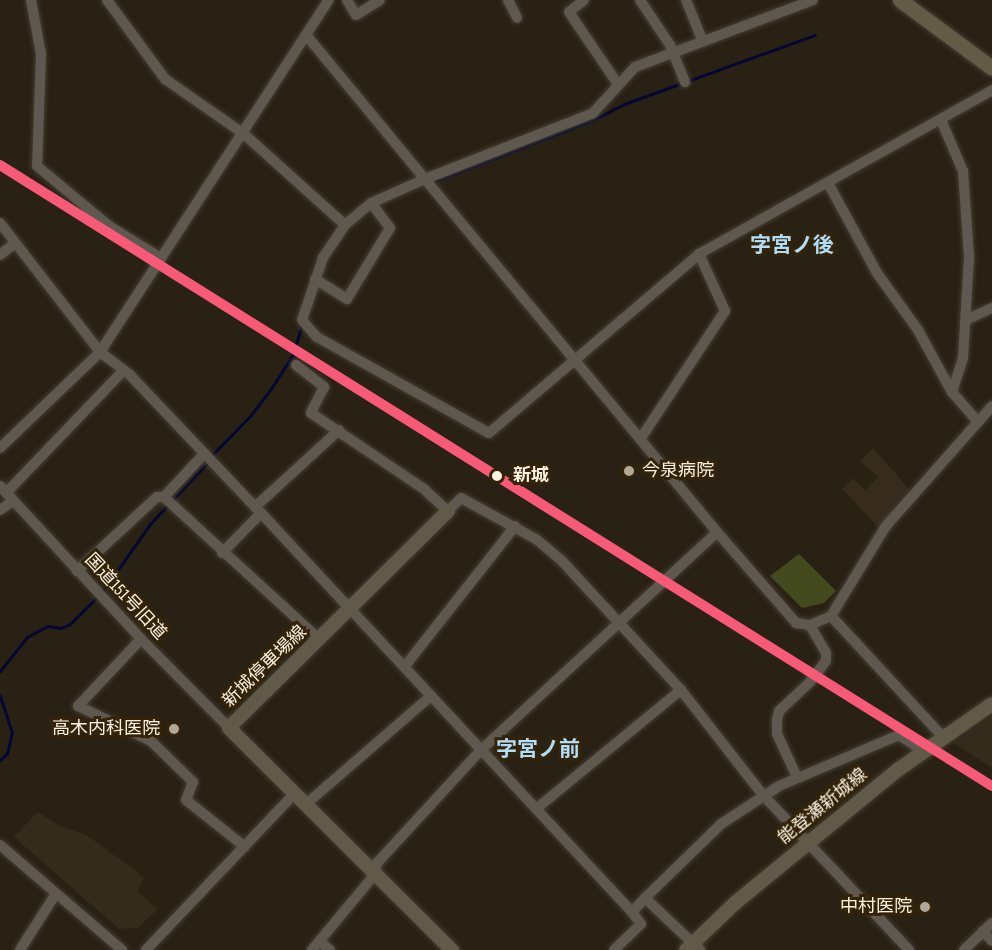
<!DOCTYPE html>
<meta charset="utf-8">
<style>
body{margin:0}
#map{position:relative;width:992px;height:950px;overflow:hidden;background:#292113;font-family:"Sofia Sans Condensed","Noto Sans JP",sans-serif}
div>[style]{position:absolute}
.commercial>*{inset:0;background:#352b1c}
.education>*{inset:0;background:#362b1d}
.green>*{inset:0;background:#434b1e}
.stream>*{height:3px;margin:-1.5px;padding:0 1.5px;transform-origin:1.5px;border-radius:1.5px;background:#040731}
.roads{filter:drop-shadow(0 0 2px #443d33) drop-shadow(0 0 2px #443d33)}
.minor>*{height:10px;margin:-5px;padding:0 5px;transform-origin:5px;border-radius:5px;background:#5f584e}
.major>*{height:14px;margin:-7px;padding:0 7px;transform-origin:7px;border-radius:7px;background:#615a49}
.highway>*{height:15px;margin:-7.5px;padding:0 7.5px;transform-origin:7.5px;border-radius:7.5px;background:#635b46}
.rail-1>*{height:10px;margin:-5px;padding:0 5px;transform-origin:5px;border-radius:5px;background:#f75a77}
.dots>*{width:16px;height:16px;translate:-50% -50%;box-sizing:border-box;border:3px solid #332409;border-radius:50%}
span{translate:-50% -50%;white-space:nowrap;text-align:center;line-height:1.15;-webkit-text-stroke:6px #332409;paint-order:stroke}
.poi-label{font-size:18px;color:#fbf1e2}
.left{translate:0 -50%;text-align:left}
.right{translate:-100% -50%;text-align:right}
.stop-label{font-size:18px;color:#fbf1e2;font-weight:700}
.street-label{font-size:18px;color:#fbf1e2}
.quarter-label{font-size:21px;color:#b1ddf9;font-weight:700}
</style>
<div id="map">
<div class="commercial">
<i style="clip-path:polygon(992px 716px,992px 768px,954px 743px)"></i>
<i style="clip-path:polygon(38px 812px,58px 825px,86px 835px,135px 870px,144px 878px,137px 892px,158px 909px,138px 928px,119px 929px,14px 837px)"></i>
</div>
<div class="education">
<i style="clip-path:polygon(873px 448px,911px 491px,879px 528px,842px 489px,853px 478px,865px 490px,878px 477px,860px 461px)"></i>
</div>
<div class="green">
<i style="clip-path:polygon(799px 554px,836px 591px,824px 603px,802px 608px,770px 576px)"></i>
</div>
<div class="stream">
<i style="left:431px;top:183px;width:172px;rotate:-21.2deg"></i>
<i style="left:591px;top:121px;width:37px;rotate:-27deg"></i>
<i style="left:624px;top:104px;width:203px;rotate:-19.9deg"></i>
<i style="left:211px;top:456px;width:57px;rotate:-45.7deg"></i>
<i style="left:251px;top:415px;width:35px;rotate:-53deg"></i>
<i style="left:272px;top:387px;width:37px;rotate:-57deg"></i>
<i style="left:292px;top:356px;width:32px;rotate:-72deg"></i>
<i style="left:103px;top:591px;width:82px;rotate:-55deg"></i>
<i style="left:150px;top:524px;width:85px;rotate:-46.9deg"></i>
<i style="left:0;top:671px;width:43px;rotate:-51.5deg"></i>
<i style="left:27px;top:637px;width:24px;rotate:-28deg"></i>
<i style="left:48px;top:626px;width:13px;rotate:9deg"></i>
<i style="left:61px;top:628px;width:10px;rotate:-24deg"></i>
<i style="left:70px;top:624px;width:40px;rotate:-45deg"></i>
<i style="left:0;top:696px;width:38px;rotate:72deg"></i>
<i style="left:12px;top:732px;width:22px;rotate:103deg"></i>
<i style="left:7px;top:753px;width:10px;rotate:135deg"></i>
</div>
<div class="roads">
<div class="minor">
<i style="left:31px;top:0;width:55px;rotate:79.5deg"></i>
<i style="left:41px;top:54px;width:112px;rotate:92deg"></i>
<i style="left:37px;top:166px;width:94px;rotate:39.8deg"></i>
<i style="left:109px;top:226px;width:61px;rotate:31.6deg"></i>
<i style="left:107px;top:0;width:98px;rotate:53.7deg"></i>
<i style="left:165px;top:79px;width:96px;rotate:34.8deg"></i>
<i style="left:244px;top:134px;width:136px;rotate:42deg"></i>
<i style="left:347px;top:0;width:17px;rotate:59deg"></i>
<i style="left:356px;top:15px;width:28px;rotate:-32deg"></i>
<i style="left:508px;top:0;width:20px;rotate:63deg"></i>
<i style="left:584px;top:0;width:19px;rotate:141deg"></i>
<i style="left:569px;top:12px;width:86px;rotate:55.9deg"></i>
<i style="left:640px;top:0;width:54px;rotate:56.3deg"></i>
<i style="left:670px;top:45px;width:40px;rotate:68deg"></i>
<i style="left:686px;top:0;width:45px;rotate:68deg"></i>
<i style="left:307px;top:36px;width:185px;rotate:50.5deg"></i>
<i style="left:425px;top:179px;width:59px;rotate:156deg"></i>
<i style="left:371px;top:203px;width:34px;rotate:140deg"></i>
<i style="left:345px;top:225px;width:40px;rotate:124deg"></i>
<i style="left:323px;top:258px;width:65px;rotate:108.7deg"></i>
<i style="left:302px;top:320px;width:23px;rotate:49deg"></i>
<i style="left:317px;top:337px;width:197px;rotate:29.2deg"></i>
<i style="left:489px;top:433px;width:276px;rotate:-40.4deg"></i>
<i style="left:699px;top:254px;width:336px;rotate:-29.2deg"></i>
<i style="left:941px;top:120px;width:56px;rotate:66.7deg"></i>
<i style="left:963px;top:171px;width:86px;rotate:86deg"></i>
<i style="left:969px;top:257px;width:101px;rotate:93.4deg"></i>
<i style="left:963px;top:358px;width:36px;rotate:108deg"></i>
<i style="left:952px;top:392px;width:40px;rotate:49deg"></i>
<i style="left:828px;top:183px;width:102px;rotate:61.4deg"></i>
<i style="left:877px;top:273px;width:70px;rotate:54.3deg"></i>
<i style="left:918px;top:330px;width:71px;rotate:61.3deg"></i>
<i style="left:0;top:223px;width:163px;rotate:52.2deg"></i>
<i style="left:100px;top:352px;width:38px;rotate:37deg"></i>
<i style="left:130px;top:375px;width:190px;rotate:46.5deg"></i>
<i style="left:261px;top:513px;width:545px;rotate:47.08deg"></i>
<i style="left:632px;top:912px;width:15px;rotate:53deg"></i>
<i style="left:641px;top:924px;width:37px;rotate:136deg"></i>
<i style="left:0;top:255px;width:19px;rotate:-39deg"></i>
<i style="left:315px;top:279px;width:38px;rotate:32deg"></i>
<i style="left:347px;top:299px;width:83px;rotate:-58.8deg"></i>
<i style="left:390px;top:228px;width:31px;rotate:-127deg"></i>
<i style="left:966px;top:320px;width:29px;rotate:-25deg"></i>
<i style="left:296px;top:365px;width:36px;rotate:38deg"></i>
<i style="left:324px;top:387px;width:29px;rotate:117deg"></i>
<i style="left:311px;top:413px;width:136px;rotate:33.9deg"></i>
<i style="left:424px;top:489px;width:33px;rotate:43deg"></i>
<i style="left:448px;top:511px;width:18px;rotate:-45deg"></i>
<i style="left:461px;top:498px;width:85px;rotate:28.7deg"></i>
<i style="left:536px;top:539px;width:34px;rotate:40deg"></i>
<i style="left:562px;top:561px;width:176px;rotate:47.3deg"></i>
<i style="left:681px;top:690px;width:133px;rotate:52deg"></i>
<i style="left:763px;top:795px;width:213px;rotate:46.7deg"></i>
<i style="left:641px;top:438px;width:152px;rotate:-56.5deg"></i>
<i style="left:725px;top:311px;width:63px;rotate:-114.5deg"></i>
<i style="left:0;top:448px;width:139px;rotate:-43.8deg"></i>
<i style="left:100px;top:352px;width:420px;rotate:-57deg"></i>
<i style="left:0;top:486px;width:208px;rotate:47.3deg"></i>
<i style="left:141px;top:639px;width:125px;rotate:45.3deg"></i>
<i style="left:6px;top:493px;width:168px;rotate:-46.2deg"></i>
<i style="left:164px;top:497px;width:57px;rotate:-47.1deg"></i>
<i style="left:255px;top:507px;width:114px;rotate:-42.5deg"></i>
<i style="left:0;top:510px;width:16px;rotate:-35deg"></i>
<i style="left:717px;top:532px;width:458px;rotate:-129.6deg"></i>
<i style="left:425px;top:179px;width:180px;rotate:-21.4deg"></i>
<i style="left:593px;top:113px;width:62px;rotate:-47.6deg"></i>
<i style="left:635px;top:67px;width:190px;rotate:-20.6deg"></i>
<i style="left:222px;top:553px;width:56px;rotate:-45.7deg"></i>
<i style="left:77px;top:571px;width:109px;rotate:-42.8deg"></i>
<i style="left:157px;top:497px;width:7px"></i>
<i style="left:164px;top:497px;width:210px;rotate:42.5deg"></i>
<i style="left:831px;top:616px;width:165px;rotate:47.2deg"></i>
<i style="left:141px;top:639px;width:92px;rotate:133.2deg"></i>
<i style="left:78px;top:706px;width:81px;rotate:25.6deg"></i>
<i style="left:151px;top:741px;width:59px;rotate:44.3deg"></i>
<i style="left:193px;top:782px;width:19px;rotate:111deg"></i>
<i style="left:186px;top:800px;width:75px;rotate:38.5deg"></i>
<i style="left:405px;top:666px;width:178px;rotate:-51.8deg"></i>
<i style="left:797px;top:777px;width:47px;rotate:-114.9deg"></i>
<i style="left:777px;top:734px;width:14px;rotate:-90deg"></i>
<i style="left:777px;top:720px;width:9px;rotate:-77deg"></i>
<i style="left:779px;top:711px;width:42px;rotate:-43.1deg"></i>
<i style="left:810px;top:682px;width:26px;rotate:-53deg"></i>
<i style="left:826px;top:661px;width:8px;rotate:-90deg"></i>
<i style="left:826px;top:653px;width:32px;rotate:-120deg"></i>
<i style="left:305px;top:805px;width:167px;rotate:-40.9deg"></i>
<i style="left:536px;top:809px;width:188px;rotate:-39.4deg"></i>
<i style="left:0;top:845px;width:161px;rotate:40.7deg"></i>
<i style="left:645px;top:898px;width:106px;rotate:-44.2deg"></i>
<i style="left:721px;top:824px;width:69px;rotate:-33.2deg"></i>
<i style="left:779px;top:786px;width:130px;rotate:-23deg"></i>
<i style="left:899px;top:735px;width:30px;rotate:33deg"></i>
<i style="left:632px;top:912px;width:19px;rotate:-47deg"></i>
<i style="left:645px;top:898px;width:76px;rotate:43.4deg"></i>
<i style="left:983px;top:931px;width:13px;rotate:48deg"></i>
<i style="left:319px;top:941px;width:14px;rotate:39deg"></i>
<i style="left:20px;top:950px;width:65px;rotate:-57.5deg"></i>
<i style="left:146px;top:950px;width:215px;rotate:-46.5deg"></i>
<i style="left:312px;top:950px;width:99px;rotate:-50.3deg"></i>
<i style="left:375px;top:874px;width:11px;rotate:-80deg"></i>
<i style="left:377px;top:863px;width:154px;rotate:-47.4deg"></i>
<i style="left:481px;top:750px;width:321px;rotate:-42.7deg"></i>
<i style="left:717px;top:532px;width:121px;rotate:49deg"></i>
<i style="left:796px;top:623px;width:14px;rotate:8deg"></i>
<i style="left:810px;top:625px;width:23px;rotate:-23deg"></i>
<i style="left:831px;top:616px;width:105px;rotate:-58.6deg"></i>
<i style="left:886px;top:526px;width:160px;rotate:-48.5deg"></i>
<i style="left:964px;top:950px;width:39px;rotate:-44deg"></i>
</div>
<div class="major">
<i style="left:448px;top:511px;width:308px;rotate:135.3deg"></i>
<i style="left:229px;top:728px;width:315px;rotate:44.9deg"></i>
<i style="left:686px;top:950px;width:68px;rotate:-43.8deg"></i>
<i style="left:735px;top:903px;width:212px;rotate:-39.3deg"></i>
<i style="left:899px;top:769px;width:113px;rotate:-35deg"></i>
</div>
<div class="highway">
<i style="left:900px;top:0;width:114px;rotate:36.5deg"></i>
</div>
</div>
<div class="rail-1">
<i style="left:0;top:165px;width:1170px;rotate:32.05deg"></i>
</div>
<div class="dots">
<i style="left:629px;top:471px;background:#b2a89a"></i>
<i style="left:497px;top:476px;background:#fbf1e2"></i>
<i style="left:174px;top:729px;background:#b2a89a"></i>
<i style="left:925px;top:907px;background:#b2a89a"></i>
</div>
<div class="poi-label">
<span class="left" style="left:642px;top:471px">今泉病院</span>
<span class="right" style="left:160px;top:729px">高木内科医院</span>
<span class="right" style="left:912px;top:907px">中村医院</span>
</div>
<div class="stop-label">
<span class="left" style="left:513px;top:476px">新城</span>
</div>
<div class="street-label">
<span style="left:125px;top:597px;rotate:47deg">国道151号旧道</span>
<span style="left:265px;top:667px;rotate:-44deg">新城停車場線</span>
<span style="left:823px;top:807px;rotate:-39deg">能登瀬新城線</span>
</div>
<div class="quarter-label">
<span style="left:792px;top:246px">字宮ノ後</span>
<span style="left:538px;top:750px">字宮ノ前</span>
</div>
</div>
